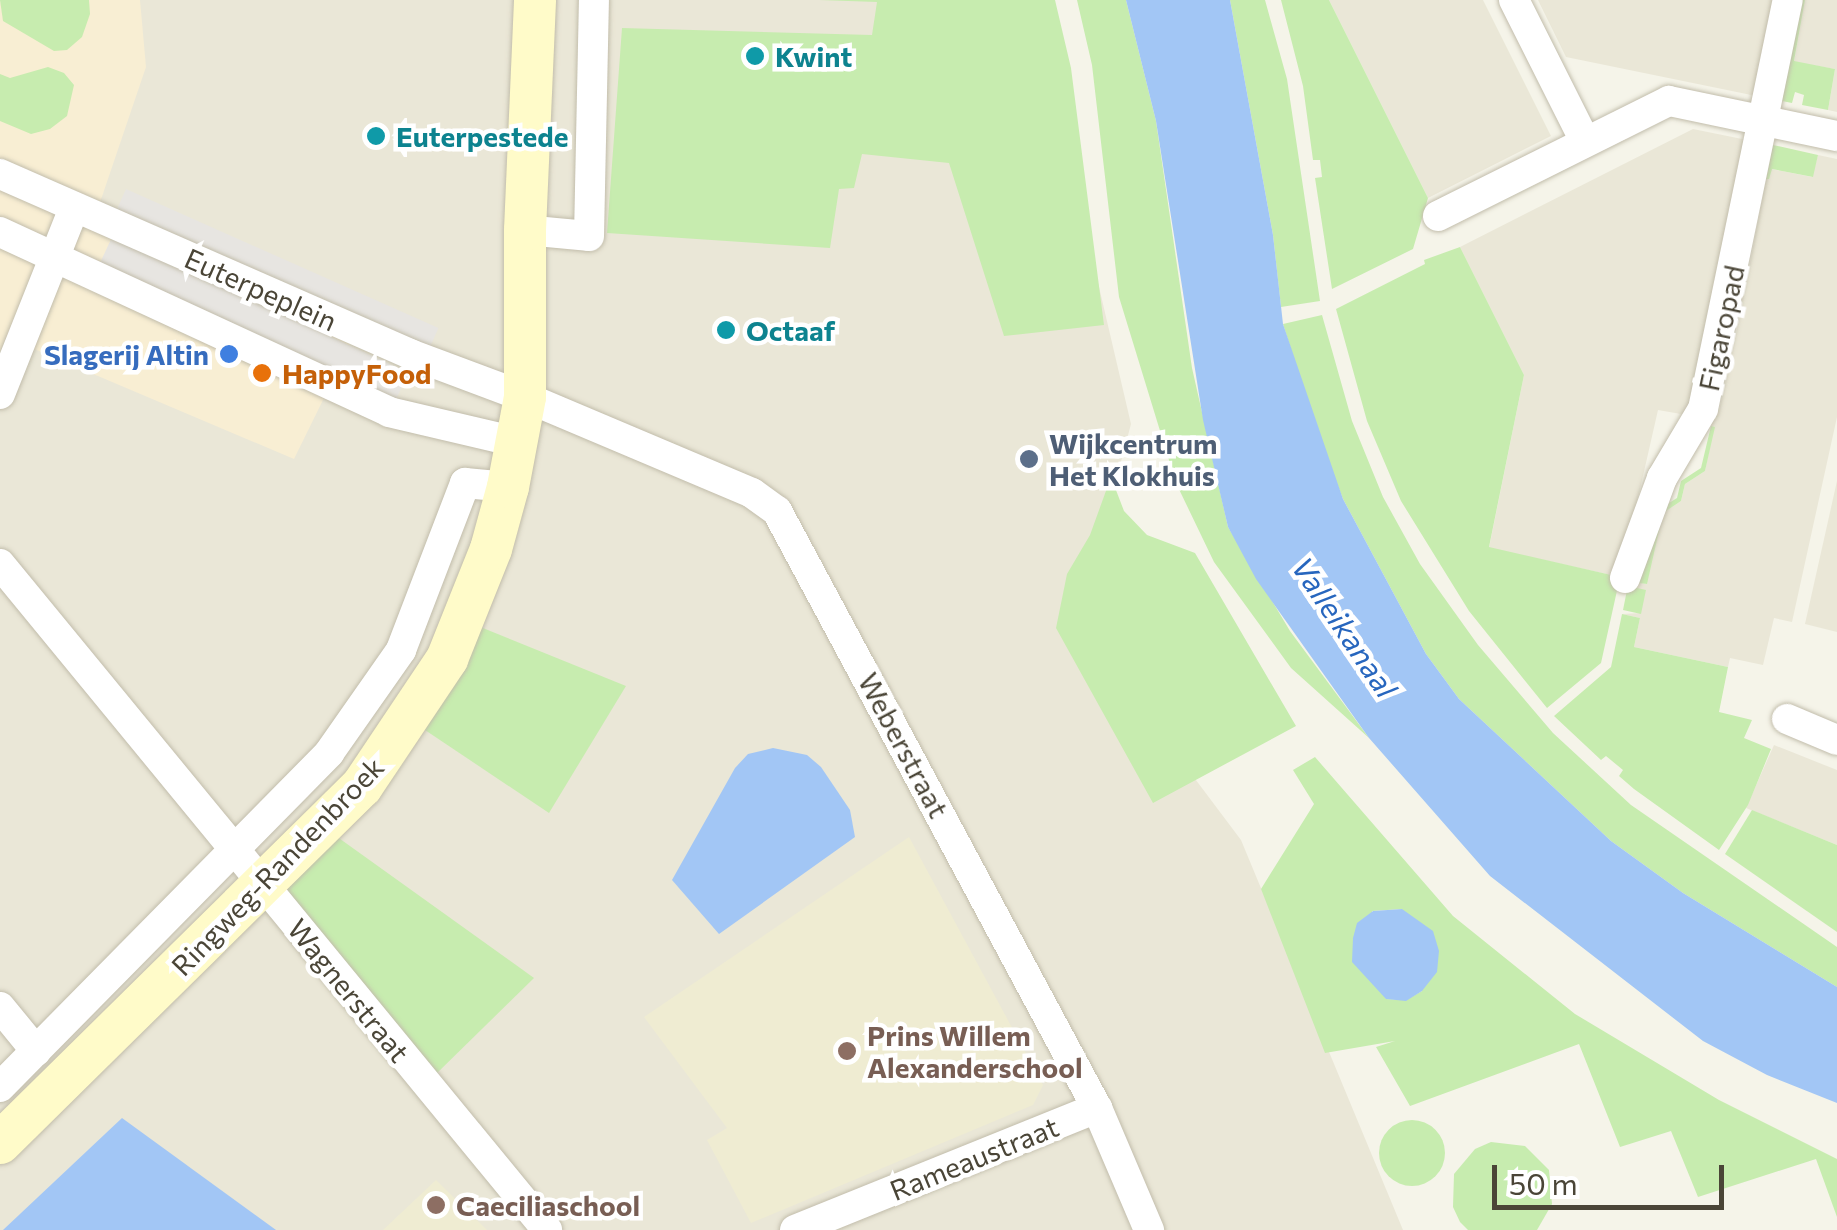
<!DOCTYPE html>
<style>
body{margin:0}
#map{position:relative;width:1837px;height:1230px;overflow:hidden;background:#f5f4e9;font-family:Commissioner,sans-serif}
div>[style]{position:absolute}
.residential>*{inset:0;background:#eae7d7}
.commercial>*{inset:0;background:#f8eed3}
.education>*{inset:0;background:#efecd2}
.green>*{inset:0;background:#c7ecaf}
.round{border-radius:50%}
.parking>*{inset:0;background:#e7e5e1;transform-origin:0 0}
.water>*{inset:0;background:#a2c6f5}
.roads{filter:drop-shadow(0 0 2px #c2bdab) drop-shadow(0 0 2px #c2bdab)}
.street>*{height:30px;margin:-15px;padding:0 15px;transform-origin:15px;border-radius:15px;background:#fff}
.secondary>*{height:42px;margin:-21px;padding:0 21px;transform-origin:21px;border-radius:21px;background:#fffbc9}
.dots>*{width:28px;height:28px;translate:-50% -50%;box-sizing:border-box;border:5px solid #fff;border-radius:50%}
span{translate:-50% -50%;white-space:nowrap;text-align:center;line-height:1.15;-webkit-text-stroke:9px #fff;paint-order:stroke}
.culture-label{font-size:28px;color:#0d838f;font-weight:700}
.left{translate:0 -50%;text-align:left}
.street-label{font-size:28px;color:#4a4537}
.shop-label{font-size:28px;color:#366cbe;font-weight:700}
.right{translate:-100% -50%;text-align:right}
.food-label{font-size:28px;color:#c56008;font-weight:700}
.service-label{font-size:28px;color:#4e5e75;font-weight:700}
.education-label{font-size:28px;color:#785e54;font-weight:700}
.water-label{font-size:30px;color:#2766be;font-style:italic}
.scale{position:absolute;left:1492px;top:1165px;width:232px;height:45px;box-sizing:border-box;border:5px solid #4a4537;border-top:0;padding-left:12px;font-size:30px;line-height:35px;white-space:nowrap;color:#4a4537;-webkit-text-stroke:8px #fff;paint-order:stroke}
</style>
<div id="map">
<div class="residential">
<i style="clip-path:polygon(0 0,1032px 0,1131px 424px,1078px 623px,1241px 840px,1403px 1230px,0 1230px)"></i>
<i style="clip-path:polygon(1329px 0,1483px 0,1551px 136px,1428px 198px)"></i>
<i style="clip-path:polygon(1538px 0,1778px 0,1761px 97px,1566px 57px)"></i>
<i style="clip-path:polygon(1805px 0,1837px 0,1837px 112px,1828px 110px,1835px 69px,1794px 62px)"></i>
<i style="clip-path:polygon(1693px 129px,1752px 141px,1692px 408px,1681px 414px,1658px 410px,1620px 577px,1489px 548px,1524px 375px,1460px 247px)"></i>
<i style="clip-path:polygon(1818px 155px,1837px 159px,1837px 417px,1792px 622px,1774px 618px,1763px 665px,1730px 658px,1728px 667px,1634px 647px,1640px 618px,1622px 614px,1641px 613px,1637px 589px,1638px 582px,1646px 584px,1663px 513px,1681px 501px,1685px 484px,1705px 471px,1714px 427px,1711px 426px,1714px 410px,1719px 411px,1743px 302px,1738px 301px,1744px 295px,1766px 179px,1771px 169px,1812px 177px)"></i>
<i style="clip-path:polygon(1837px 481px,1837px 632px,1805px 624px)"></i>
<i style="clip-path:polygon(1774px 745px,1837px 770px,1837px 845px,1746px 808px)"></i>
</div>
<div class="commercial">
<i style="clip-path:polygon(0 0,140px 0,146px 67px,92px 226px,351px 343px,294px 459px,6px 337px,0 351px)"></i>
</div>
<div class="education">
<i style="clip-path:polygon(909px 837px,1043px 1085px,1033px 1105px,751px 1223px,707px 1140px,727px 1128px,644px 1017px)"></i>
<i style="clip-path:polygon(436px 1180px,487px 1230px,383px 1230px)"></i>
</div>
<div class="green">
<i style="clip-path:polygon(0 0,89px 0,90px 14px,82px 37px,67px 50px,54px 51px,3px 21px)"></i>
<i style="clip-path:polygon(819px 0,1055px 0,1071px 68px,1104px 325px,1004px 336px,949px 163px,862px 154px,854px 188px,839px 189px,830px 248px,607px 233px,622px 28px,872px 35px,877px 2px)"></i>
<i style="clip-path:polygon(1077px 0,1126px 0,1156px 121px,1192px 368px,1228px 527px,1290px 631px,1369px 738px,1291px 668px,1214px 562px,1176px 483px,1119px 297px,1092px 65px)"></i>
<i style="clip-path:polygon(1230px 0,1265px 0,1287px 79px,1320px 301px,1281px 307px,1273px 235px)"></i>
<i style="clip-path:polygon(1281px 0,1329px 0,1428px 198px,1413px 249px,1332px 289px,1315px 178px,1322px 177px,1320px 160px,1313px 160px,1303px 86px)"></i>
<i style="clip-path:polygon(1800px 0,1805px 0,1794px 61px,1835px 69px,1828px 110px,1802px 105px,1804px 95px,1795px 92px,1792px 103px,1782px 101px)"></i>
<i style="clip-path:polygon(48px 67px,64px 73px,74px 85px,67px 116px,50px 129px,31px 134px,0 121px,0 74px,10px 78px)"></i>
<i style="clip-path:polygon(1773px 145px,1818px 155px,1813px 177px,1772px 169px,1769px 179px,1766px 179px)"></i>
<i style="clip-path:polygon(1460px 247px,1524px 375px,1489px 547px,1620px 577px,1601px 663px,1547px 708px,1469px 611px,1401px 501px,1367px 421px,1336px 309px,1425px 264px,1424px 260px)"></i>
<i style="clip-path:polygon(1322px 315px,1352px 421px,1383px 497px,1420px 564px,1478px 645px,1553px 733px,1631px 805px,1837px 947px,1837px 987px,1683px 893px,1611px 841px,1459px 699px,1426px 654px,1343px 499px,1318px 434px,1283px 324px)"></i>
<i style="clip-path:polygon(1711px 426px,1715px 427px,1705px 471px,1685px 484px,1681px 501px,1663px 513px,1647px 584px,1639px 583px,1637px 588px,1646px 590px,1641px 614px,1623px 610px,1631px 570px,1658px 510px,1677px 498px,1681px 481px,1701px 468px)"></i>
<i style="clip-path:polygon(1111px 477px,1124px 511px,1147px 535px,1195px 553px,1296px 726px,1153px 803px,1056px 628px,1067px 574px,1090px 535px)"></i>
<i style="clip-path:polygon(1622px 614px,1640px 618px,1634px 647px,1728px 667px,1719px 712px,1752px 720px,1744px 738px,1771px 749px,1748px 805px,1719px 850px,1634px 789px,1619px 776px,1623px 770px,1606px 756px,1601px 760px,1554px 716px,1611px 667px)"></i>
<i style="clip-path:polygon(473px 624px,626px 686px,549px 813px,416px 724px)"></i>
<i style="clip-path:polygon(evenodd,1315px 757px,1453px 916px,1575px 1014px,1719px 1100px,1837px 1159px,1837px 1217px,1816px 1159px,1698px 1197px,1671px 1131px,1620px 1147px,1579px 1044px,1410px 1106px,1376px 1047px,1395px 1041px,1325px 1053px,1261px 889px,1314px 804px,1293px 770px,1315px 757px,1402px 909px,1422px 991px,1406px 1000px,1386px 999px,1372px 911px,1402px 909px)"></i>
<i style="clip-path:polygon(1752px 810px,1837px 845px,1837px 932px,1725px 854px)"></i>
<i style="clip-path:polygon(329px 831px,534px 978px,434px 1076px,280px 895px)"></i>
<i class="round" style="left:1379px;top:1120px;width:66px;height:66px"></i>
<i style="clip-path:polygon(1491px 1142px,1525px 1146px,1549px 1170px,1552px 1204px,1537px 1230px,1468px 1230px,1460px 1222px,1453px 1207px,1454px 1174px,1475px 1149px)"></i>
</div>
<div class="parking">
<i style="left:126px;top:189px;width:342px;height:25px;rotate:24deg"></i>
<i style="left:113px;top:235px;width:326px;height:38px;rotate:25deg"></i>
</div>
<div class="water">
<i style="clip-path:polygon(1126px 0,1230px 0,1273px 235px,1283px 324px,1343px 499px,1426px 654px,1459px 699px,1611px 841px,1683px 893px,1837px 987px,1837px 1103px,1767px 1075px,1703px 1041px,1490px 876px,1369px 738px,1256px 579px,1228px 527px,1203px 420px,1156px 121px)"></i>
<i style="clip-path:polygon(773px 748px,807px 755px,821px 767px,850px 810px,855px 837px,719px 934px,672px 880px,735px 768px,748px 754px)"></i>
<i style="clip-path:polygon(1402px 909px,1433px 931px,1439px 951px,1437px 972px,1422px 991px,1406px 1001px,1386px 999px,1352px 962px,1353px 938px,1357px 923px,1373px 911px)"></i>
<i style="clip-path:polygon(122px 1118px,276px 1230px,3px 1230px)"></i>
</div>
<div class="roads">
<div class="street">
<i style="left:1514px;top:0;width:158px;rotate:63.3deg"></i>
<i style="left:0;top:174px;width:448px;rotate:23.7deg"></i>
<i style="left:410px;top:354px;width:123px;rotate:20.5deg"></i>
<i style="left:525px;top:397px;width:246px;rotate:22.9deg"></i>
<i style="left:752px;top:493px;width:31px;rotate:36deg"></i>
<i style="left:777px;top:511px;width:677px;rotate:61.81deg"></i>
<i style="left:1097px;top:1108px;width:133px;rotate:66.9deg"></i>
<i style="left:1438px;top:216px;width:258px;rotate:-26.5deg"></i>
<i style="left:1669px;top:101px;width:172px;rotate:11.8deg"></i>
<i style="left:525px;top:230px;width:64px;rotate:5.4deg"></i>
<i style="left:589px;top:236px;width:236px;rotate:-88.8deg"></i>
<i style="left:0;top:232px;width:429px;rotate:24.8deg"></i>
<i style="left:389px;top:412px;width:131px;rotate:13.2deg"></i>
<i style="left:0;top:394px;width:200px;rotate:-68.3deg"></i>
<i style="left:0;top:564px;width:862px;rotate:50.6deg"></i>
<i style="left:1625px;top:578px;width:107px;rotate:-69.7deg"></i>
<i style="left:1662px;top:478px;width:80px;rotate:-59.3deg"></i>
<i style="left:1703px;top:409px;width:418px;rotate:-78.3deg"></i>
<i style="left:1787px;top:719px;width:54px;rotate:22.8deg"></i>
<i style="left:0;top:1007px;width:57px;rotate:50.7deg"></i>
<i style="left:0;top:1087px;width:469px;rotate:-45.4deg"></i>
<i style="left:329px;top:753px;width:126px;rotate:-55deg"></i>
<i style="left:401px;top:650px;width:179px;rotate:-69deg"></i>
<i style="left:465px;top:483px;width:43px;rotate:5.3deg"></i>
<i style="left:795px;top:1230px;width:326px;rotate:-22deg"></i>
</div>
<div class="secondary">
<i style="left:0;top:1143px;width:508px;rotate:-44.6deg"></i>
<i style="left:362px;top:786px;width:153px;rotate:-56.2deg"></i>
<i style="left:447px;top:659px;width:118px;rotate:-68.2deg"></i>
<i style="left:491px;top:549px;width:64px;rotate:-74.7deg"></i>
<i style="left:508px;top:487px;width:92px;rotate:-79.3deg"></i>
<i style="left:525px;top:397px;width:167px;rotate:-90deg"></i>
<i style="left:525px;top:230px;width:230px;rotate:-87.5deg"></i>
</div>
</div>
<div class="dots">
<i style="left:755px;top:56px;background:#0f9aa8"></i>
<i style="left:376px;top:136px;background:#0f9aa8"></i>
<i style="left:726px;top:330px;background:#0f9aa8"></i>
<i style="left:229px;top:354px;background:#3f7fe0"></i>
<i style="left:262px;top:373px;background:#e8710a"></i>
<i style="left:1029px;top:459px;background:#5c6f8a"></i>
<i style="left:847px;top:1051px;background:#8d6e63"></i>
<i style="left:436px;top:1205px;background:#8d6e63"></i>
</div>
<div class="culture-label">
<span class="left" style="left:775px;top:56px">Kwint</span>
<span class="left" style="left:396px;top:136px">Euterpestede</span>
<span class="left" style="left:746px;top:330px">Octaaf</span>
</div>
<div class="street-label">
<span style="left:261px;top:289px;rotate:24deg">Euterpeplein</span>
<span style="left:1721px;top:328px;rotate:-78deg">Figaropad</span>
<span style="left:904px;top:745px;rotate:62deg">Weberstraat</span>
<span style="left:277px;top:866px;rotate:-46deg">Ringweg-Randenbroek</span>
<span style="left:349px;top:990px;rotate:51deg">Wagnerstraat</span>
<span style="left:974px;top:1158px;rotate:-22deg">Rameaustraat</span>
</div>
<div class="shop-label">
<span class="right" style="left:209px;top:354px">Slagerij Altin</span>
</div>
<div class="food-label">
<span class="left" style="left:282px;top:373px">HappyFood</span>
</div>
<div class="service-label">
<span class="left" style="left:1049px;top:459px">Wijkcentrum<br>Het Klokhuis</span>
</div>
<div class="education-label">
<span class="left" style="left:867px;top:1051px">Prins Willem<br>Alexanderschool</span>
<span class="left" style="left:456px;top:1205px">Caeciliaschool</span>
</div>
<div class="water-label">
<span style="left:1345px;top:627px;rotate:56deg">Valleikanaal</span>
</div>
<div class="scale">50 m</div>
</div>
